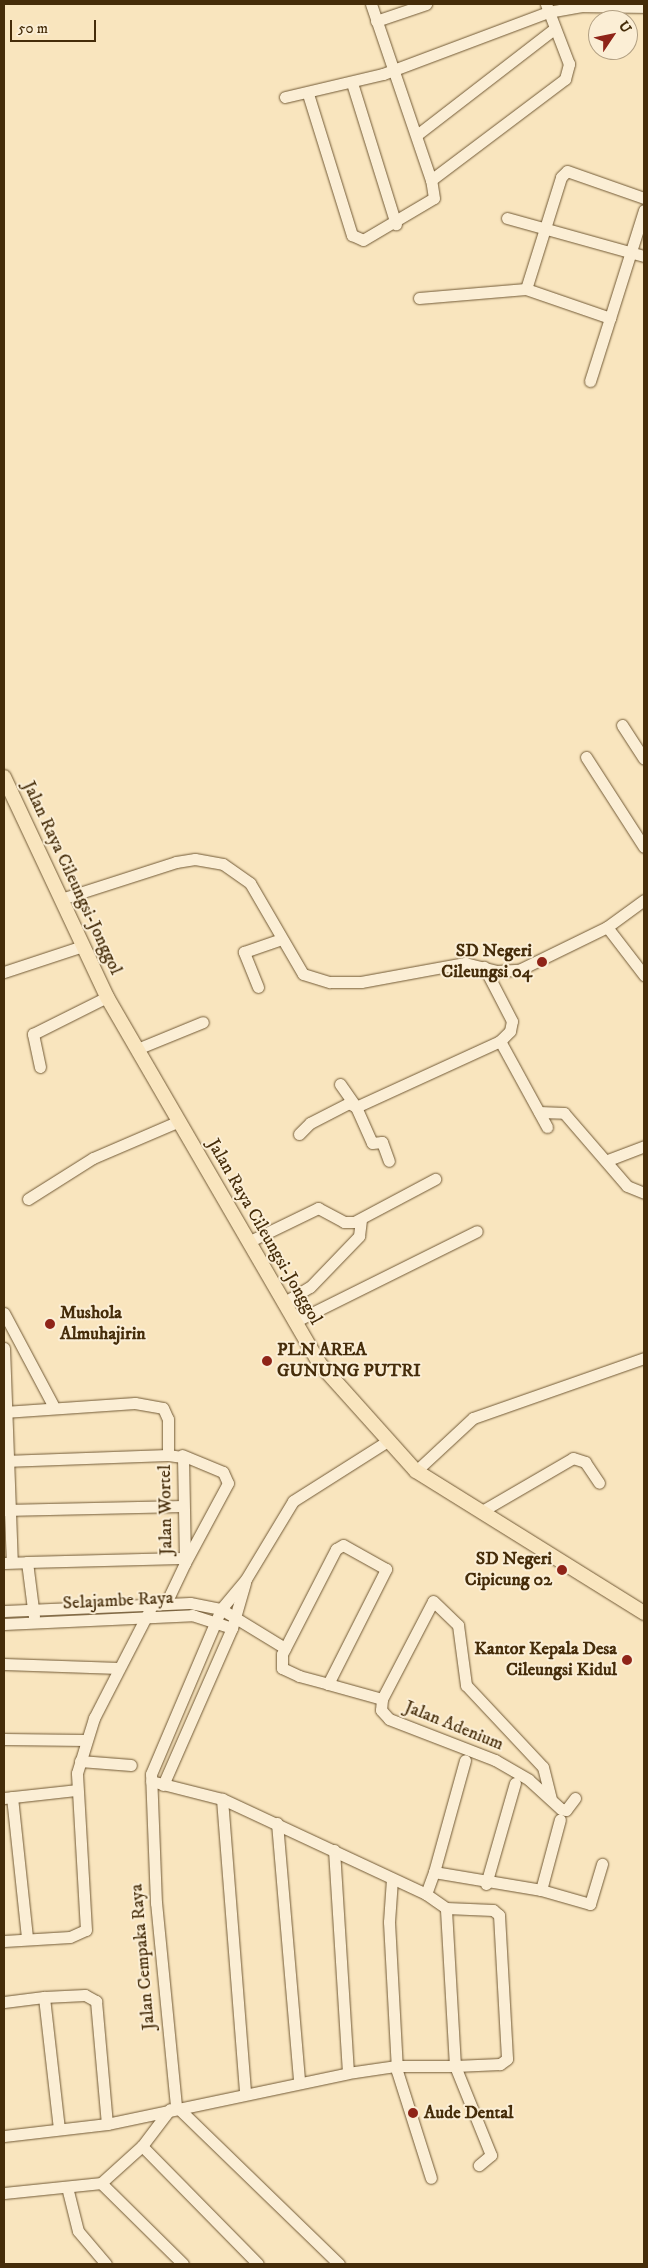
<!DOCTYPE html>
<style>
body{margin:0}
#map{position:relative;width:648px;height:2268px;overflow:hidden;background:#f9e5be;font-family:"IM FELL DW Pica",serif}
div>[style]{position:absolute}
.roads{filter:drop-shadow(0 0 1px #725a36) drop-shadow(0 0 1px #725a36)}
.minor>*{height:11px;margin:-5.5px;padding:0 5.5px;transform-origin:5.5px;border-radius:5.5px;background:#fbeed5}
.major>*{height:14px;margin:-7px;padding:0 7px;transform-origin:7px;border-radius:7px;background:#f9e5be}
.dots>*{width:14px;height:14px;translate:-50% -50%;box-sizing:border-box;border:2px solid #fbeed5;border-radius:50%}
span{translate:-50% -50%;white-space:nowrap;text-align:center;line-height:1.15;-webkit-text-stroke:4px #fbeed5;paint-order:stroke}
.street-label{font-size:18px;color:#452c09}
.poi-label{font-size:18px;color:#452c09;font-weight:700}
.right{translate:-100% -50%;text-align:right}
.left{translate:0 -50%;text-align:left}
.frame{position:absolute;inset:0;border:5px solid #452c09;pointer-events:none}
.north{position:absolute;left:588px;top:10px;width:50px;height:50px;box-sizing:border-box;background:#fbeed5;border:1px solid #b2a083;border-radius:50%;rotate:56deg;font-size:14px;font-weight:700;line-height:20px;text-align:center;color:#452c09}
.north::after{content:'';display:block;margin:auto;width:18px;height:22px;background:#8f2418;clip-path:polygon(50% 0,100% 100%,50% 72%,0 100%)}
.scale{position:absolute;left:10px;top:20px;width:86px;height:22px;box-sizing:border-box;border:2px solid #452c09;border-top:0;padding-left:6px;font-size:15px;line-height:18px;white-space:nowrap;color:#452c09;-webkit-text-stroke:4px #fbeed5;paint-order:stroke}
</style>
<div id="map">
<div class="roads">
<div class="minor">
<i style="left:371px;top:4px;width:186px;rotate:71.2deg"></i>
<i style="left:376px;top:21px;width:53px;rotate:-18.8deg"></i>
<i style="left:352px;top:83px;width:148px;rotate:72.7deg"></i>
<i style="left:308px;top:94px;width:148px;rotate:72.7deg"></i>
<i style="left:352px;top:235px;width:12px;rotate:24deg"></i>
<i style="left:363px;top:240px;width:82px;rotate:-30.6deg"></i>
<i style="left:434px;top:198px;width:18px;rotate:-99deg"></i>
<i style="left:431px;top:180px;width:168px;rotate:-37deg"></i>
<i style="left:565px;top:79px;width:16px;rotate:-75deg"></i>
<i style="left:569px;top:64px;width:64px;rotate:-111deg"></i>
<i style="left:285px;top:97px;width:101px;rotate:-13.2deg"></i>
<i style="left:383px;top:74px;width:176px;rotate:-20.6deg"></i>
<i style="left:548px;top:12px;width:34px;rotate:-10deg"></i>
<i style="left:581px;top:6px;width:63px;rotate:0.9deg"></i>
<i style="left:418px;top:134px;width:172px;rotate:-37.7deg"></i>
<i style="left:507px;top:218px;width:142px;rotate:15.5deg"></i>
<i style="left:526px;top:289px;width:89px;rotate:19deg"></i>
<i style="left:610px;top:318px;width:113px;rotate:-72.5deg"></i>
<i style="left:419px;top:298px;width:107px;rotate:-4.8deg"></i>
<i style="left:526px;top:289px;width:117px;rotate:-72.6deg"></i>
<i style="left:561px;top:177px;width:8px;rotate:-45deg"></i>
<i style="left:567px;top:171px;width:82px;rotate:19.3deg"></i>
<i style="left:590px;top:381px;width:66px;rotate:-72.4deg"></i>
<i style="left:622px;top:725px;width:40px;rotate:57.1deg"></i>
<i style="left:586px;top:757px;width:107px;rotate:57.2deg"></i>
<i style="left:61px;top:899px;width:121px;rotate:-17.8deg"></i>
<i style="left:176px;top:862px;width:19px;rotate:-9deg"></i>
<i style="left:195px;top:859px;width:28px;rotate:10deg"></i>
<i style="left:223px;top:864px;width:33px;rotate:35deg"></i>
<i style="left:250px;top:883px;width:105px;rotate:59.8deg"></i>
<i style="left:303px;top:974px;width:28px;rotate:17deg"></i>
<i style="left:330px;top:982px;width:31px"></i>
<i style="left:361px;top:982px;width:106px;rotate:-10.4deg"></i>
<i style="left:465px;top:963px;width:33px;rotate:14deg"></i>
<i style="left:497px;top:971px;width:22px;rotate:-3deg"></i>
<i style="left:519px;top:970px;width:98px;rotate:-26deg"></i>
<i style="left:607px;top:927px;width:46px;rotate:-36.1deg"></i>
<i style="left:607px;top:927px;width:61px;rotate:52.4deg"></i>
<i style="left:4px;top:972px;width:83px;rotate:-18.2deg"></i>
<i style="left:258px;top:987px;width:38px;rotate:-112deg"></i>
<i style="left:244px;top:952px;width:39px;rotate:-19deg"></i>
<i style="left:500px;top:1041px;width:98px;rotate:61.3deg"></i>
<i style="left:137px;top:1049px;width:71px;rotate:-22.2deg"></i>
<i style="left:40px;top:1067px;width:34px;rotate:-102deg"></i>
<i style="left:33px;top:1034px;width:83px;rotate:-26.6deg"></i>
<i style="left:340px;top:1084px;width:28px;rotate:55deg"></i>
<i style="left:356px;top:1107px;width:158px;rotate:-24.6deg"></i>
<i style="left:500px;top:1041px;width:14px;rotate:-45deg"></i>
<i style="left:510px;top:1031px;width:10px;rotate:-79deg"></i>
<i style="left:512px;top:1021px;width:61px;rotate:-117.4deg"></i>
<i style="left:539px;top:1112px;width:25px;rotate:2deg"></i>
<i style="left:564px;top:1113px;width:96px;rotate:49.2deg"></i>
<i style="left:627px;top:1186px;width:18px;rotate:22deg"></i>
<i style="left:299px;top:1134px;width:16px;rotate:-45deg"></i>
<i style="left:310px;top:1123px;width:44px;rotate:-27.1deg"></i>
<i style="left:349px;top:1103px;width:8px;rotate:30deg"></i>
<i style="left:356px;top:1107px;width:39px;rotate:66deg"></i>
<i style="left:372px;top:1143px;width:10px;rotate:-6deg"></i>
<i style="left:382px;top:1142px;width:20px;rotate:70deg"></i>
<i style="left:608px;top:1160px;width:39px;rotate:-21deg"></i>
<i style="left:28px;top:1199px;width:77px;rotate:-32.2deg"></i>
<i style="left:93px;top:1158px;width:91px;rotate:-23.2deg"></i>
<i style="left:248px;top:1242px;width:78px;rotate:-25.9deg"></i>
<i style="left:318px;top:1208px;width:30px;rotate:28deg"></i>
<i style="left:344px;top:1222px;width:10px"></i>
<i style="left:354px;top:1222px;width:92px;rotate:-28deg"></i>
<i style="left:283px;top:1303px;width:31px;rotate:-31deg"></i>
<i style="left:310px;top:1287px;width:71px;rotate:-46.1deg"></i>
<i style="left:359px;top:1236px;width:16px;rotate:-83deg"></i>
<i style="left:4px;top:1313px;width:104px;rotate:62deg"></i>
<i style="left:294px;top:1322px;width:204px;rotate:-26.4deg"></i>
<i style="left:4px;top:1348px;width:214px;rotate:87.9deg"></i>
<i style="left:4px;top:1412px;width:131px;rotate:-3.9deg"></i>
<i style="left:135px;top:1403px;width:28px;rotate:10deg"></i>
<i style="left:163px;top:1408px;width:12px;rotate:66deg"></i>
<i style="left:168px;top:1419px;width:36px;rotate:90deg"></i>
<i style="left:168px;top:1455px;width:15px;rotate:8deg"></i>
<i style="left:183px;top:1457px;width:106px;rotate:88.9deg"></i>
<i style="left:185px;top:1563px;width:44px;rotate:115.4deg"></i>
<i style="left:182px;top:1455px;width:44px;rotate:22.5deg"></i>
<i style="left:223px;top:1472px;width:12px;rotate:66deg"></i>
<i style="left:228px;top:1483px;width:91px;rotate:118.3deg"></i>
<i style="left:4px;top:1461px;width:164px;rotate:-2.1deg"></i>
<i style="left:416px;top:1471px;width:78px;rotate:-42.9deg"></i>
<i style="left:473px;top:1418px;width:181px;rotate:-19.3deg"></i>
<i style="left:4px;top:1510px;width:179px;rotate:-1.3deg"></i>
<i style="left:482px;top:1511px;width:105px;rotate:-30.2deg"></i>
<i style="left:573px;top:1458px;width:13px;rotate:18deg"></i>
<i style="left:585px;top:1462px;width:25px;rotate:56deg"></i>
<i style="left:27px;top:1562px;width:154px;rotate:-1.5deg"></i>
<i style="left:4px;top:1563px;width:23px;rotate:-2deg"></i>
<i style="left:27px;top:1562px;width:55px;rotate:82.7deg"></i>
<i style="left:4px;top:1611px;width:186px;rotate:-2.5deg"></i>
<i style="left:190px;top:1603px;width:32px;rotate:11deg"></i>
<i style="left:221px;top:1609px;width:75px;rotate:31.4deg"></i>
<i style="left:4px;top:1624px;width:188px;rotate:-2.7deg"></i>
<i style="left:192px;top:1615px;width:42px;rotate:18deg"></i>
<i style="left:4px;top:1664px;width:115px;rotate:2deg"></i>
<i style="left:328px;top:1684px;width:129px;rotate:-63.2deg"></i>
<i style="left:386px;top:1569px;width:49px;rotate:-150.8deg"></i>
<i style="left:343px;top:1545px;width:8px;rotate:150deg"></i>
<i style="left:336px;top:1549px;width:118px;rotate:117.2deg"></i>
<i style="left:282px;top:1654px;width:14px;rotate:90deg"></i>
<i style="left:282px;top:1668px;width:19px;rotate:25deg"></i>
<i style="left:299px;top:1676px;width:30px;rotate:15deg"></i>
<i style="left:328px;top:1684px;width:56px;rotate:15.5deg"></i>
<i style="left:382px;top:1699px;width:11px;rotate:95deg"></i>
<i style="left:381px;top:1710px;width:12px;rotate:48deg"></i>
<i style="left:389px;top:1719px;width:114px;rotate:21.1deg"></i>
<i style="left:495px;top:1760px;width:39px;rotate:30deg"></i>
<i style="left:529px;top:1780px;width:43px;rotate:42.2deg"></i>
<i style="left:561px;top:1809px;width:5px;rotate:11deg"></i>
<i style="left:566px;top:1810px;width:15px;rotate:-53deg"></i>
<i style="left:382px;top:1699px;width:110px;rotate:-62.5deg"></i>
<i style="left:433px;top:1601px;width:35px;rotate:44deg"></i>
<i style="left:458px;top:1625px;width:61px;rotate:82.4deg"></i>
<i style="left:466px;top:1685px;width:112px;rotate:46.8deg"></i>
<i style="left:543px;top:1767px;width:32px;rotate:76deg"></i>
<i style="left:4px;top:1739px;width:81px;rotate:0.7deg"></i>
<i style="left:80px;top:1761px;width:51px;rotate:4.5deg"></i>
<i style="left:163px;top:1785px;width:171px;rotate:-66.3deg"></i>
<i style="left:232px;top:1628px;width:47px;rotate:-73.9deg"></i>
<i style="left:12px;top:1797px;width:142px;rotate:83.9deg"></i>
<i style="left:4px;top:1798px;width:72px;rotate:-6.3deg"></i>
<i style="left:222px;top:1799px;width:294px;rotate:85.5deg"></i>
<i style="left:277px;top:1823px;width:260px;rotate:85.1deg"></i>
<i style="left:334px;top:1850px;width:223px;rotate:86.4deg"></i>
<i style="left:434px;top:1872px;width:116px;rotate:-74.5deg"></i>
<i style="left:392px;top:1879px;width:43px;rotate:94deg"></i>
<i style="left:389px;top:1922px;width:149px;rotate:86.9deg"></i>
<i style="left:397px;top:2071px;width:112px;rotate:72.4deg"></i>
<i style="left:486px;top:1884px;width:105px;rotate:-74deg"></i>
<i style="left:541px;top:1890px;width:73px;rotate:-75deg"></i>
<i style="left:426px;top:1894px;width:23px;rotate:-70deg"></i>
<i style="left:434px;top:1872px;width:109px;rotate:9.5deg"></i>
<i style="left:541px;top:1890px;width:51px;rotate:15.9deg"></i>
<i style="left:590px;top:1904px;width:42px;rotate:-73.3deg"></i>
<i style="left:446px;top:1908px;width:47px;rotate:2.4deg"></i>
<i style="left:493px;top:1910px;width:8px;rotate:40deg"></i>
<i style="left:499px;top:1915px;width:144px;rotate:86.8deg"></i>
<i style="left:507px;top:2059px;width:9px;rotate:144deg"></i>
<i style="left:500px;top:2064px;width:45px;rotate:177.5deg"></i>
<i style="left:455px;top:2066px;width:96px;rotate:68deg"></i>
<i style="left:491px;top:2155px;width:16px;rotate:140deg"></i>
<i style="left:4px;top:1941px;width:66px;rotate:-3.5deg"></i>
<i style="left:70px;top:1937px;width:17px;rotate:-24deg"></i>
<i style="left:86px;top:1930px;width:157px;rotate:-93.3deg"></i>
<i style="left:77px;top:1773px;width:58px;rotate:-72.8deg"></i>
<i style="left:94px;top:1718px;width:127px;rotate:-62.8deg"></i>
<i style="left:4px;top:2002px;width:40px;rotate:-7.1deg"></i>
<i style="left:59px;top:2129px;width:133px;rotate:-96.5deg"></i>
<i style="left:44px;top:1997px;width:41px;rotate:-2.8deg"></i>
<i style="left:85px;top:1995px;width:13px;rotate:29deg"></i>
<i style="left:96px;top:2001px;width:123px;rotate:84.9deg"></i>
<i style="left:4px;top:2136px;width:104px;rotate:-6.6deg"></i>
<i style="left:107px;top:2124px;width:246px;rotate:-11.9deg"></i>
<i style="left:348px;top:2073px;width:49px;rotate:-8.3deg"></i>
<i style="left:396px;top:2066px;width:59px"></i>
<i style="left:455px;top:2066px;width:158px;rotate:-93.3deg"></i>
<i style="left:446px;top:1908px;width:24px;rotate:-145deg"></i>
<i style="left:426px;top:1894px;width:225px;rotate:-155deg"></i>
<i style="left:222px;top:1799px;width:73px;rotate:-165.8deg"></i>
<i style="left:142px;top:2146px;width:165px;rotate:45.5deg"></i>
<i style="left:101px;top:2183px;width:115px;rotate:44.6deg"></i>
<i style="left:67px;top:2187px;width:45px;rotate:76deg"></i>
<i style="left:78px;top:2231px;width:43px;rotate:49.7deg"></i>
<i style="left:4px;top:2193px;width:98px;rotate:-5.9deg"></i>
<i style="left:101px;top:2183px;width:55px;rotate:-42.1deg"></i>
<i style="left:142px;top:2146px;width:46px;rotate:-52.9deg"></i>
<i style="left:339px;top:2264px;width:227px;rotate:-135.9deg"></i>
<i style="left:176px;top:2106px;width:204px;rotate:-95.6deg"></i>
<i style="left:156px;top:1903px;width:129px;rotate:-92.2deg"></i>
<i style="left:151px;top:1774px;width:179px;rotate:-67deg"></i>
<i style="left:221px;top:1609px;width:39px;rotate:-50deg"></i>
<i style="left:246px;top:1579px;width:91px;rotate:-58.9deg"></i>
<i style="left:293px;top:1501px;width:110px;rotate:-32.4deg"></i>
</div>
<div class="major">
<i style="left:4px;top:777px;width:243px;rotate:64.9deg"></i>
<i style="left:107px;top:997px;width:423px;rotate:59.9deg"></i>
<i style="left:319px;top:1363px;width:145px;rotate:48.1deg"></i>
<i style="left:416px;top:1471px;width:269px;rotate:31.9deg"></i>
</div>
</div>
<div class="dots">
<i style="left:542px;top:962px;background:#8f2418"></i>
<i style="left:50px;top:1324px;background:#8f2418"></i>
<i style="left:267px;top:1361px;background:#8f2418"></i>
<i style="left:562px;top:1570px;background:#8f2418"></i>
<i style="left:627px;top:1660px;background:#8f2418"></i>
<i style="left:413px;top:2113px;background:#8f2418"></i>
</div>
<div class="street-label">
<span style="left:72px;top:878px;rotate:65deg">Jalan Raya Cileungsi-Jonggol</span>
<span style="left:264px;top:1232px;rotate:60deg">Jalan Raya Cileungsi-Jonggol</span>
<span style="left:166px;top:1510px;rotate:-91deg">Jalan Wortel</span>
<span style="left:118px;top:1601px;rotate:-3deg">Selajambe Raya</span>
<span style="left:454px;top:1726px;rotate:22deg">Jalan Adenium</span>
<span style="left:143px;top:1957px;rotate:-95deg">Jalan Cempaka Raya</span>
</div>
<div class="poi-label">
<span class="right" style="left:532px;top:962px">SD Negeri<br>Cileungsi 04</span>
<span class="left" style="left:60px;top:1324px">Mushola<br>Almuhajirin</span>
<span class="left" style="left:277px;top:1361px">PLN AREA<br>GUNUNG PUTRI</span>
<span class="right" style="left:552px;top:1570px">SD Negeri<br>Cipicung 02</span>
<span class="right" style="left:617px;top:1660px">Kantor Kepala Desa<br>Cileungsi Kidul</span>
<span class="left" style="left:424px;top:2113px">Aude Dental</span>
</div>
<div class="frame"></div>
<div class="north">U</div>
<div class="scale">50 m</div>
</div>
